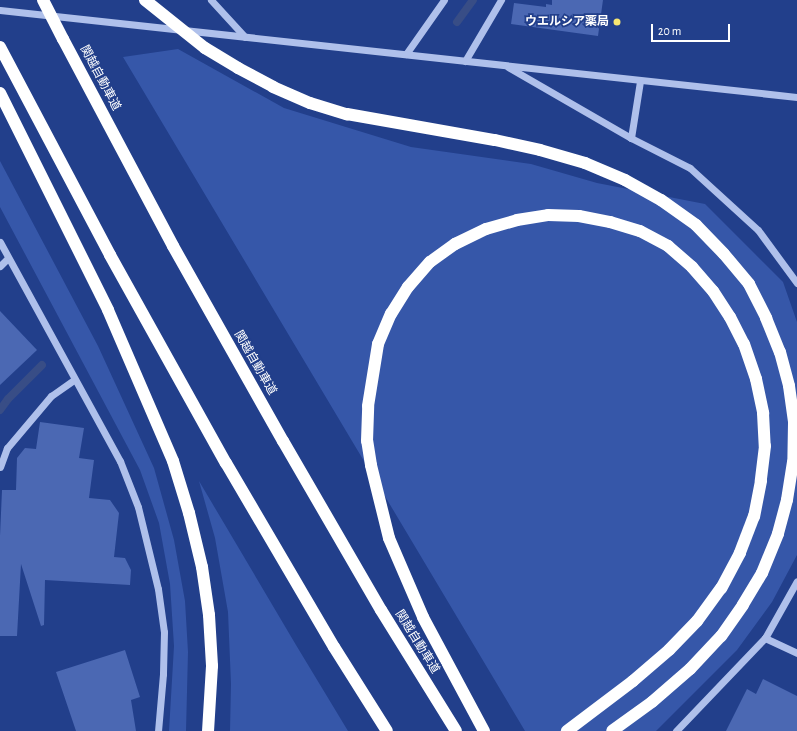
<!DOCTYPE html>
<meta charset="utf-8">
<style>
body{margin:0}
#map{position:relative;width:797px;height:731px;overflow:hidden;background:#223f8b;font-family:"Alegreya Sans","Noto Sans JP",sans-serif}
div>[style]{position:absolute}
.green>*{inset:0;background:#3657a9}
.stream>*{height:8px;margin:-4px;padding:0 4px;transform-origin:4px;border-radius:4px;background:#384d86}
.building>*{inset:0;background:#4b68b3}
.minor>*{height:7px;margin:-3.5px;padding:0 3.5px;transform-origin:3.5px;border-radius:3.5px;background:#afc0eb}
.highway>*{height:12px;margin:-6px;padding:0 6px;transform-origin:6px;border-radius:6px;background:#fff}
.highway-bridge>*{height:12px;margin:-6px;padding:0 6px;transform-origin:6px;border-radius:6px;background:#fff}
.dots>*{width:11px;height:11px;translate:-50% -50%;box-sizing:border-box;border:2px solid #223f8b;border-radius:50%}
span{translate:-50% -50%;white-space:nowrap;text-align:center;line-height:1.15;-webkit-text-stroke:3.5px #223f8b;paint-order:stroke}
.poi-label{font-size:12px;color:#fff;font-weight:700}
.right{translate:-100% -50%;text-align:right}
.street-label{font-size:12px;color:#fff}
.scale{position:absolute;left:651px;top:24px;width:79px;height:18px;box-sizing:border-box;border:2px solid #fff;border-top:0;padding-left:5px;font-size:12px;line-height:14px;white-space:nowrap;color:#fff;-webkit-text-stroke:3px #223f8b;paint-order:stroke}
</style>
<div id="map">
<div class="green">
<i style="clip-path:polygon(178px 49px,284px 108px,411px 147px,531px 164px,597px 183px,705px 204px,783px 282px,797px 322px,797px 555px,772px 602px,737px 650px,656px 731px,525px 731px,123px 57px)"></i>
<i style="clip-path:polygon(0 161px,98px 346px,154px 468px,174px 540px,185px 601px,188px 652px,186px 731px,169px 731px,174px 646px,170px 584px,159px 523px,140px 470px,0 207px)"></i>
<i style="clip-path:polygon(199px 481px,296px 645px,348px 731px,230px 731px,231px 684px,228px 612px,215px 538px)"></i>
</div>
<div class="stream">
<i style="left:457px;top:22px;width:27px;rotate:-54deg"></i>
<i style="left:0;top:410px;width:14px;rotate:-54deg"></i>
<i style="left:8px;top:399px;width:48px;rotate:-45deg"></i>
</div>
<div class="building">
<i style="clip-path:polygon(552px 0,603px 0,598px 36px,511px 24px,514px 3px,546px 7px,546px 4px,552px 5px)"></i>
<i style="clip-path:polygon(0 311px,37px 350px,0 385px)"></i>
<i style="clip-path:polygon(40px 422px,84px 428px,79px 458px,94px 460px,89px 498px,110px 500px,119px 513px,114px 557px,125px 558px,131px 570px,130px 585px,45px 580px,44px 625px,41px 626px,21px 564px,17px 636px,0 636px,0 536px,2px 490px,16px 490px,17px 458px,25px 448px,36px 449px)"></i>
<i style="clip-path:polygon(125px 650px,140px 697px,131px 700px,136px 731px,76px 731px,56px 672px)"></i>
<i style="clip-path:polygon(763px 679px,797px 696px,797px 731px,726px 731px,747px 689px,756px 694px)"></i>
</div>
<div class="minor">
<i style="left:211px;top:0;width:50px;rotate:47.4deg"></i>
<i style="left:0;top:10px;width:802px;rotate:6.23deg"></i>
<i style="left:406px;top:54px;width:66px;rotate:-54.9deg"></i>
<i style="left:465px;top:61px;width:71px;rotate:-59.5deg"></i>
<i style="left:508px;top:67px;width:142px;rotate:30deg"></i>
<i style="left:631px;top:138px;width:66px;rotate:27deg"></i>
<i style="left:690px;top:168px;width:92px;rotate:42.4deg"></i>
<i style="left:758px;top:230px;width:66px;rotate:53.7deg"></i>
<i style="left:631px;top:138px;width:58px;rotate:-81deg"></i>
<i style="left:0;top:242px;width:250px;rotate:61.3deg"></i>
<i style="left:120px;top:461px;width:49px;rotate:68.6deg"></i>
<i style="left:138px;top:507px;width:84px;rotate:76.3deg"></i>
<i style="left:158px;top:589px;width:43px;rotate:82.1deg"></i>
<i style="left:164px;top:632px;width:42px;rotate:91.4deg"></i>
<i style="left:163px;top:674px;width:57px;rotate:95deg"></i>
<i style="left:0;top:266px;width:11px;rotate:-45deg"></i>
<i style="left:0;top:467px;width:20px;rotate:-70deg"></i>
<i style="left:7px;top:448px;width:68px;rotate:-49.8deg"></i>
<i style="left:51px;top:396px;width:28px;rotate:-35deg"></i>
<i style="left:765px;top:638px;width:35px;rotate:25deg"></i>
<i style="left:676px;top:731px;width:129px;rotate:-46.3deg"></i>
<i style="left:765px;top:638px;width:65px;rotate:-60.7deg"></i>
</div>
<div class="highway">
<i style="left:63px;top:39px;width:234px;rotate:62deg"></i>
<i style="left:173px;top:246px;width:224px;rotate:60.6deg"></i>
<i style="left:283px;top:441px;width:195px;rotate:59.9deg"></i>
<i style="left:381px;top:610px;width:142px;rotate:58.2deg"></i>
<i style="left:0;top:47px;width:235px;rotate:62.1deg"></i>
<i style="left:110px;top:255px;width:238px;rotate:60.9deg"></i>
<i style="left:226px;top:463px;width:213px;rotate:59.6deg"></i>
<i style="left:334px;top:647px;width:99px;rotate:57.8deg"></i>
<i style="left:0;top:93px;width:242px;rotate:63.5deg"></i>
<i style="left:108px;top:310px;width:164px;rotate:66.7deg"></i>
<i style="left:173px;top:461px;width:54px;rotate:72.9deg"></i>
<i style="left:189px;top:513px;width:56px;rotate:76.5deg"></i>
<i style="left:202px;top:567px;width:49px;rotate:81.7deg"></i>
<i style="left:209px;top:615px;width:51px;rotate:86.6deg"></i>
<i style="left:212px;top:666px;width:65px;rotate:93.5deg"></i>
<i style="left:310px;top:103px;width:39px;rotate:17deg"></i>
<i style="left:347px;top:114px;width:150px;rotate:10deg"></i>
<i style="left:495px;top:140px;width:46px;rotate:12.5deg"></i>
<i style="left:540px;top:150px;width:47px;rotate:16.1deg"></i>
<i style="left:585px;top:163px;width:43px;rotate:23deg"></i>
<i style="left:625px;top:180px;width:41px;rotate:29.1deg"></i>
<i style="left:661px;top:200px;width:43px;rotate:35.5deg"></i>
<i style="left:696px;top:225px;width:40px;rotate:46deg"></i>
<i style="left:724px;top:254px;width:39px;rotate:50deg"></i>
<i style="left:749px;top:284px;width:38px;rotate:63deg"></i>
<i style="left:766px;top:318px;width:37px;rotate:68deg"></i>
<i style="left:780px;top:352px;width:35px;rotate:75deg"></i>
<i style="left:789px;top:386px;width:37px;rotate:82deg"></i>
<i style="left:794px;top:423px;width:39px;rotate:91deg"></i>
<i style="left:793px;top:462px;width:38px;rotate:99deg"></i>
<i style="left:787px;top:500px;width:35px;rotate:105deg"></i>
<i style="left:778px;top:534px;width:42px;rotate:112.3deg"></i>
<i style="left:762px;top:573px;width:37px;rotate:121deg"></i>
<i style="left:743px;top:605px;width:38px;rotate:125deg"></i>
<i style="left:721px;top:636px;width:45px;rotate:133.2deg"></i>
<i style="left:690px;top:669px;width:50px;rotate:139deg"></i>
<i style="left:652px;top:702px;width:49px;rotate:144.1deg"></i>
<i style="left:484px;top:731px;width:129px;rotate:-118.2deg"></i>
<i style="left:423px;top:617px;width:86px;rotate:-113.3deg"></i>
<i style="left:389px;top:538px;width:75px;rotate:-103.9deg"></i>
<i style="left:371px;top:465px;width:24px;rotate:-99deg"></i>
<i style="left:367px;top:441px;width:35px;rotate:-88deg"></i>
<i style="left:368px;top:406px;width:63px;rotate:-80.8deg"></i>
<i style="left:378px;top:344px;width:33px;rotate:-67deg"></i>
<i style="left:391px;top:314px;width:32px;rotate:-58deg"></i>
<i style="left:408px;top:287px;width:33px;rotate:-49deg"></i>
<i style="left:430px;top:262px;width:31px;rotate:-36deg"></i>
<i style="left:455px;top:244px;width:34px;rotate:-26deg"></i>
<i style="left:486px;top:229px;width:32px;rotate:-16deg"></i>
<i style="left:517px;top:220px;width:31px;rotate:-9deg"></i>
<i style="left:548px;top:215px;width:31px;rotate:2deg"></i>
<i style="left:579px;top:216px;width:32px;rotate:11deg"></i>
<i style="left:610px;top:222px;width:31px;rotate:17deg"></i>
<i style="left:640px;top:231px;width:32px;rotate:28deg"></i>
<i style="left:668px;top:246px;width:32px;rotate:41deg"></i>
<i style="left:692px;top:267px;width:32px;rotate:49deg"></i>
<i style="left:713px;top:291px;width:31px;rotate:57deg"></i>
<i style="left:730px;top:317px;width:30px;rotate:63deg"></i>
<i style="left:744px;top:344px;width:37px;rotate:71deg"></i>
<i style="left:756px;top:379px;width:35px;rotate:78deg"></i>
<i style="left:763px;top:413px;width:33px;rotate:87deg"></i>
<i style="left:765px;top:446px;width:35px;rotate:97deg"></i>
<i style="left:761px;top:481px;width:36px;rotate:101deg"></i>
<i style="left:754px;top:516px;width:40px;rotate:111deg"></i>
<i style="left:740px;top:553px;width:40px;rotate:118deg"></i>
<i style="left:721px;top:588px;width:41px;rotate:126deg"></i>
<i style="left:697px;top:621px;width:40px;rotate:134deg"></i>
<i style="left:669px;top:650px;width:48px;rotate:139.3deg"></i>
<i style="left:633px;top:681px;width:83px;rotate:142.9deg"></i>
</div>
<div class="highway-bridge">
<i style="left:43px;top:0;width:44px;rotate:62.9deg"></i>
<i style="left:145px;top:0;width:77px;rotate:38.7deg"></i>
<i style="left:205px;top:48px;width:39px;rotate:31deg"></i>
<i style="left:238px;top:68px;width:40px;rotate:28deg"></i>
<i style="left:273px;top:87px;width:40px;rotate:23.4deg"></i>
</div>
<div class="dots">
<i style="left:617px;top:22px;background:#f7e671"></i>
</div>
<div class="poi-label">
<span class="right" style="left:609px;top:22px">ウエルシア薬局</span>
</div>
<div class="street-label">
<span style="left:100px;top:78px;rotate:62deg">関越自動車道</span>
<span style="left:255px;top:363px;rotate:60deg">関越自動車道</span>
<span style="left:417px;top:642px;rotate:58deg">関越自動車道</span>
</div>
<div class="scale">20 m</div>
</div>
